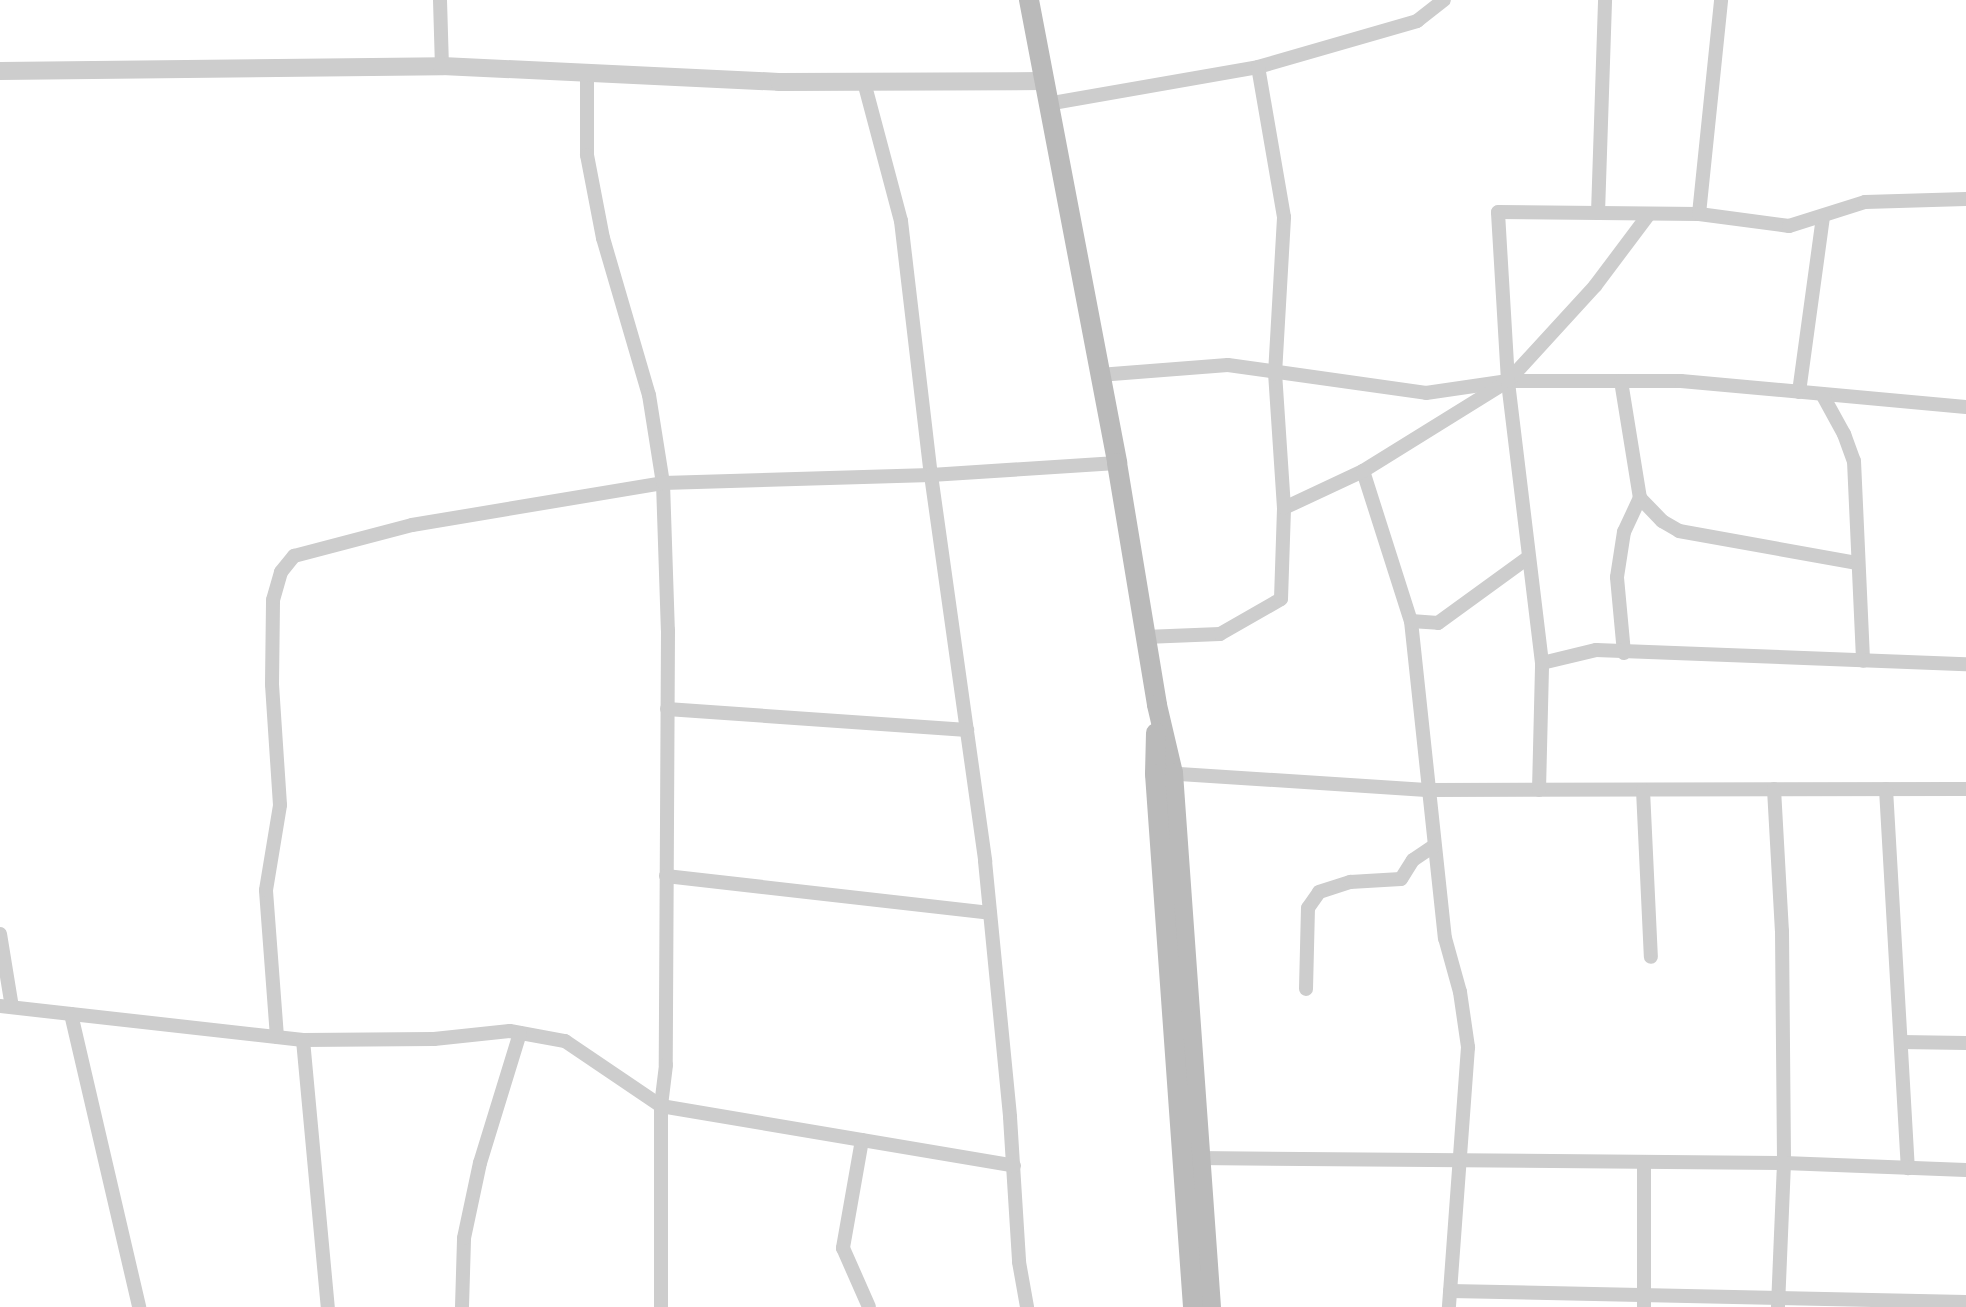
<!DOCTYPE html>
<style>
body{margin:0}
#map{position:relative;width:1966px;height:1307px;overflow:hidden;background:#fff;font-family:"Space Grotesk",sans-serif}
div>[style]{position:absolute}
.minor>*{height:14px;margin:-7px;padding:0 7px;transform-origin:7px;border-radius:7px;background:#cdcdcd}
.tertiary>*{height:18px;margin:-9px;padding:0 9px;transform-origin:9px;border-radius:9px;background:#cdcdcd}
.secondary>*{height:20px;margin:-10px;padding:0 10px;transform-origin:10px;border-radius:10px;background:#bababa}
span{translate:-50% -50%;white-space:nowrap;text-align:center;line-height:1.15;-webkit-text-stroke:8px #fff;paint-order:stroke}
</style>
<div id="map">
<div class="minor">
<i style="left:440px;top:0;width:66px;rotate:88.3deg"></i>
<i style="left:587px;top:73px;width:82px;rotate:90deg"></i>
<i style="left:587px;top:155px;width:85px;rotate:79.1deg"></i>
<i style="left:603px;top:238px;width:164px;rotate:73.7deg"></i>
<i style="left:649px;top:395px;width:89px;rotate:81deg"></i>
<i style="left:663px;top:483px;width:147px;rotate:88.1deg"></i>
<i style="left:668px;top:630px;width:435px;rotate:90.3deg"></i>
<i style="left:666px;top:1065px;width:41px;rotate:97deg"></i>
<i style="left:661px;top:1106px;width:201px;rotate:90deg"></i>
<i style="left:864px;top:82px;width:144px;rotate:75.1deg"></i>
<i style="left:901px;top:221px;width:256px;rotate:83.3deg"></i>
<i style="left:931px;top:475px;width:390px;rotate:82deg"></i>
<i style="left:985px;top:861px;width:257px;rotate:84.4deg"></i>
<i style="left:1010px;top:1117px;width:145px;rotate:86.4deg"></i>
<i style="left:1019px;top:1262px;width:46px;rotate:79.9deg"></i>
<i style="left:1047px;top:104px;width:214px;rotate:-9.9deg"></i>
<i style="left:1258px;top:67px;width:166px;rotate:-16.1deg"></i>
<i style="left:1417px;top:21px;width:34px;rotate:-38deg"></i>
<i style="left:1598px;top:213px;width:213px;rotate:-88.1deg"></i>
<i style="left:1699px;top:214px;width:215px;rotate:-84.1deg"></i>
<i style="left:1099px;top:375px;width:129px;rotate:-4.4deg"></i>
<i style="left:1228px;top:365px;width:200px;rotate:8deg"></i>
<i style="left:1426px;top:393px;width:83px;rotate:-8.3deg"></i>
<i style="left:1508px;top:381px;width:173px"></i>
<i style="left:1681px;top:381px;width:286px;rotate:5.2deg"></i>
<i style="left:1621px;top:381px;width:119px;rotate:80.8deg"></i>
<i style="left:1640px;top:498px;width:32px;rotate:46deg"></i>
<i style="left:1662px;top:521px;width:20px;rotate:30deg"></i>
<i style="left:1679px;top:531px;width:180px;rotate:10.2deg"></i>
<i style="left:1799px;top:392px;width:178px;rotate:-82.2deg"></i>
<i style="left:1822px;top:394px;width:46px;rotate:61.2deg"></i>
<i style="left:1844px;top:434px;width:29px;rotate:70deg"></i>
<i style="left:1854px;top:461px;width:200px;rotate:87.4deg"></i>
<i style="left:1363px;top:471px;width:157px;rotate:72.3deg"></i>
<i style="left:1411px;top:621px;width:319px;rotate:83.9deg"></i>
<i style="left:1445px;top:938px;width:56px;rotate:74.5deg"></i>
<i style="left:1460px;top:992px;width:56px;rotate:81.7deg"></i>
<i style="left:1468px;top:1047px;width:261px;rotate:94.2deg"></i>
<i style="left:1284px;top:508px;width:87px;rotate:-25.1deg"></i>
<i style="left:1363px;top:471px;width:171px;rotate:-31.8deg"></i>
<i style="left:1508px;top:381px;width:129px;rotate:-47.5deg"></i>
<i style="left:1595px;top:286px;width:90px;rotate:-53.1deg"></i>
<i style="left:1411px;top:621px;width:27px;rotate:4deg"></i>
<i style="left:1438px;top:623px;width:112px;rotate:-36deg"></i>
<i style="left:1145px;top:637px;width:75px;rotate:-2.3deg"></i>
<i style="left:1220px;top:634px;width:70px;rotate:-29.8deg"></i>
<i style="left:1281px;top:599px;width:91px;rotate:-88.1deg"></i>
<i style="left:1284px;top:508px;width:134px;rotate:-93.8deg"></i>
<i style="left:1275px;top:374px;width:157px;rotate:-86.7deg"></i>
<i style="left:1284px;top:217px;width:152px;rotate:-99.8deg"></i>
<i style="left:1624px;top:653px;width:76px;rotate:-95.3deg"></i>
<i style="left:1617px;top:577px;width:46px;rotate:-81.2deg"></i>
<i style="left:1624px;top:532px;width:38px;rotate:-65deg"></i>
<i style="left:1542px;top:663px;width:56px;rotate:-13.5deg"></i>
<i style="left:1596px;top:650px;width:370px;rotate:2.2deg"></i>
<i style="left:667px;top:709px;width:301px;rotate:4deg"></i>
<i style="left:1164px;top:773px;width:263px;rotate:3.7deg"></i>
<i style="left:1426px;top:790px;width:540px;rotate:-0.11deg"></i>
<i style="left:1774px;top:789px;width:142px;rotate:86.8deg"></i>
<i style="left:1782px;top:931px;width:232px;rotate:89.5deg"></i>
<i style="left:1784px;top:1163px;width:144px;rotate:92.4deg"></i>
<i style="left:1886px;top:789px;width:380px;rotate:86.7deg"></i>
<i style="left:1539px;top:790px;width:127px;rotate:-88.6deg"></i>
<i style="left:1542px;top:663px;width:284px;rotate:-96.9deg"></i>
<i style="left:1508px;top:381px;width:169px;rotate:-93.4deg"></i>
<i style="left:1498px;top:212px;width:201px;rotate:0.6deg"></i>
<i style="left:1699px;top:214px;width:91px;rotate:7.6deg"></i>
<i style="left:1789px;top:226px;width:80px;rotate:-17.5deg"></i>
<i style="left:1865px;top:202px;width:101px;rotate:-1.7deg"></i>
<i style="left:1643px;top:790px;width:167px;rotate:87.3deg"></i>
<i style="left:666px;top:876px;width:326px;rotate:6.5deg"></i>
<i style="left:0;top:934px;width:74px;rotate:80.7deg"></i>
<i style="left:1306px;top:989px;width:81px;rotate:-88.6deg"></i>
<i style="left:1308px;top:908px;width:19px;rotate:-55deg"></i>
<i style="left:1319px;top:892px;width:33px;rotate:-18deg"></i>
<i style="left:1350px;top:882px;width:51px;rotate:-3.4deg"></i>
<i style="left:1401px;top:879px;width:22px;rotate:-58deg"></i>
<i style="left:1413px;top:860px;width:25px;rotate:-34deg"></i>
<i style="left:0;top:1006px;width:305px;rotate:6.4deg"></i>
<i style="left:303px;top:1040px;width:131px;rotate:-0.4deg"></i>
<i style="left:434px;top:1039px;width:76px;rotate:-6deg"></i>
<i style="left:510px;top:1031px;width:56px;rotate:10.3deg"></i>
<i style="left:565px;top:1041px;width:116px;rotate:34.1deg"></i>
<i style="left:661px;top:1106px;width:358px;rotate:9.6deg"></i>
<i style="left:71px;top:1014px;width:301px;rotate:76.9deg"></i>
<i style="left:277px;top:1037px;width:147px;rotate:-94.3deg"></i>
<i style="left:266px;top:890px;width:86px;rotate:-80.6deg"></i>
<i style="left:280px;top:805px;width:121px;rotate:-93.8deg"></i>
<i style="left:272px;top:684px;width:84px;rotate:-89.3deg"></i>
<i style="left:273px;top:600px;width:29px;rotate:-74deg"></i>
<i style="left:281px;top:572px;width:21px;rotate:-51deg"></i>
<i style="left:294px;top:556px;width:122px;rotate:-14.7deg"></i>
<i style="left:412px;top:525px;width:254px;rotate:-9.5deg"></i>
<i style="left:663px;top:483px;width:268px;rotate:-1.7deg"></i>
<i style="left:931px;top:475px;width:186px;rotate:-3.7deg"></i>
<i style="left:303px;top:1040px;width:268px;rotate:84.7deg"></i>
<i style="left:1901px;top:1042px;width:65px;rotate:0.9deg"></i>
<i style="left:862px;top:1140px;width:110px;rotate:100deg"></i>
<i style="left:843px;top:1248px;width:64px;rotate:66.2deg"></i>
<i style="left:1195px;top:1158px;width:589px;rotate:0.49deg"></i>
<i style="left:1784px;top:1163px;width:182px;rotate:2.2deg"></i>
<i style="left:1644px;top:1162px;width:145px;rotate:90deg"></i>
<i style="left:1450px;top:1291px;width:516px;rotate:1.22deg"></i>
<i style="left:462px;top:1307px;width:69px;rotate:-88.3deg"></i>
<i style="left:464px;top:1238px;width:77px;rotate:-78deg"></i>
<i style="left:480px;top:1163px;width:136px;rotate:-72.9deg"></i>
</div>
<div class="tertiary">
<i style="left:0;top:71px;width:442px;rotate:-0.6deg"></i>
<i style="left:442px;top:66px;width:337px;rotate:2.7deg"></i>
<i style="left:779px;top:82px;width:264px;rotate:-0.2deg"></i>
</div>
<div class="secondary">
<i style="left:1029px;top:0;width:471px;rotate:79.2deg"></i>
<i style="left:1117px;top:463px;width:245px;rotate:80.6deg"></i>
<i style="left:1157px;top:705px;width:70px;rotate:76.8deg"></i>
<i style="left:1173px;top:773px;width:535px;rotate:85.93deg"></i>
<i style="left:1156px;top:733px;width:41px;rotate:91.4deg"></i>
<i style="left:1155px;top:774px;width:534px;rotate:85.92deg"></i>
</div>
</div>
